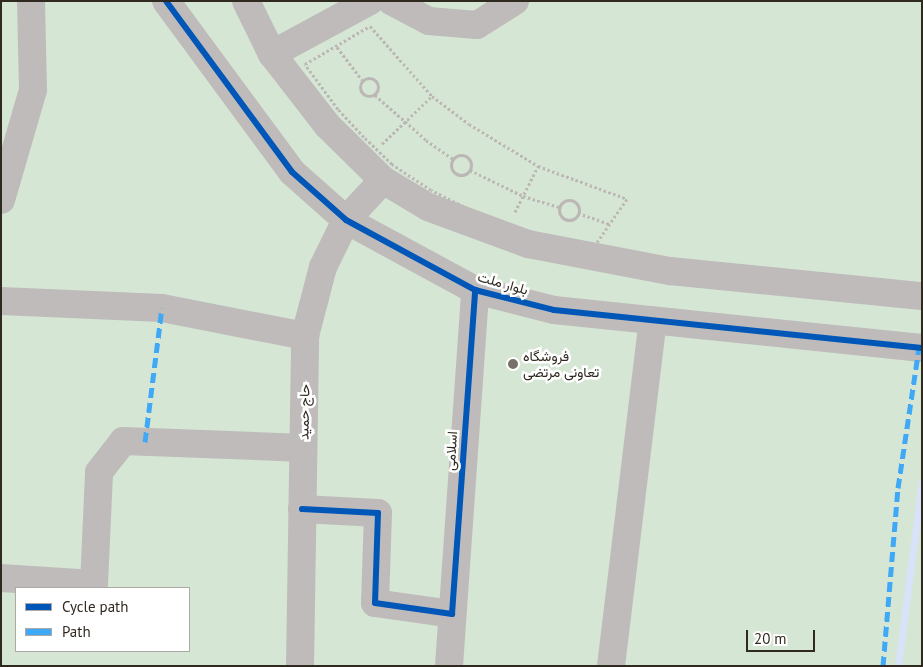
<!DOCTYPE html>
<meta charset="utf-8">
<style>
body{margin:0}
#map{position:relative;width:923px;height:667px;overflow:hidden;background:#f9f3ec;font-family:"PT Sans",Vazirmatn,sans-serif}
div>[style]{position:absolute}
.green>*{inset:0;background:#d5e6d5}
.stream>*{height:7px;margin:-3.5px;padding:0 3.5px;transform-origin:3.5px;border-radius:3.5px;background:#d8e3f9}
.path>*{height:3px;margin-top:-1.5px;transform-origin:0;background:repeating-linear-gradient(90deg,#bcb7b5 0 2.5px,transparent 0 5px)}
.path>.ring{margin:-1.5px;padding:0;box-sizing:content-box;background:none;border:3px solid #bcb7b5;border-radius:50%}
.minor>*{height:28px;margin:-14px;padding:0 14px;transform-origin:14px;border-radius:14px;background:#bfbbba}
.quiet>*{height:5px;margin-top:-2.5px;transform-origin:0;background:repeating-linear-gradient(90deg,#3fa9f5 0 10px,transparent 0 15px)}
.cycleway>*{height:6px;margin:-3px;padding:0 3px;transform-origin:3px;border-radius:3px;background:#0057b8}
.dots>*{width:14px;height:14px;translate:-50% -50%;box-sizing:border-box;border:2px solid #fff;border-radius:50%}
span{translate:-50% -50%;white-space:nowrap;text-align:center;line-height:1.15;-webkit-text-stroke:5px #fff;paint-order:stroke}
.street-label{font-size:14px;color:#302920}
.poi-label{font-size:14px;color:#302920}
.left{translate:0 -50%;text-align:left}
.frame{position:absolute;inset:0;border:2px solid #302920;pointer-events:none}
.legend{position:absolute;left:15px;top:587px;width:175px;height:65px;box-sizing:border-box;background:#fff;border:1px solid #aca9a6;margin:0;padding:6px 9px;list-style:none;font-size:15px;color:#302920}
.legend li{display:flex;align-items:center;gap:10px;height:25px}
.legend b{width:25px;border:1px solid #aca9a6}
.scale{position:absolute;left:746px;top:630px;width:69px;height:22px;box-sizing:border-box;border:2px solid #302920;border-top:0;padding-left:6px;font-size:15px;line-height:18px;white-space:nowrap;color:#302920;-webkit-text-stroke:4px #fff;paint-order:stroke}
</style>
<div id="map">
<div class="green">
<i style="clip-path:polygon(evenodd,1px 1px,922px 1px,922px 666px,1px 666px,1px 1px,16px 588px,189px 588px,189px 651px,16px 651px,16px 588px)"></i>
</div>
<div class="stream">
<i style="left:898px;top:666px;width:186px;rotate:-82.6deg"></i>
</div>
<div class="path">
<i style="left:370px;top:26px;width:94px;rotate:48.5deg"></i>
<i style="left:432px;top:96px;width:46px;rotate:37.1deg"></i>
<i style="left:469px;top:124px;width:81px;rotate:31.3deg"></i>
<i style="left:538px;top:166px;width:95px;rotate:20.3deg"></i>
<i style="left:627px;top:199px;width:56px;rotate:124.8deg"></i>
<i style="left:595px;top:245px;width:60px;rotate:-170.4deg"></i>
<i style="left:536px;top:235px;width:63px;rotate:-159.6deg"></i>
<i style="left:477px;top:213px;width:51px;rotate:-153.4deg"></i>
<i style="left:431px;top:190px;width:47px;rotate:-146.3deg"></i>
<i style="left:392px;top:164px;width:39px;rotate:-136deg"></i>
<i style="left:364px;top:137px;width:38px;rotate:-133deg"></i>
<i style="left:338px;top:109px;width:56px;rotate:-126.3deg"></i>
<i style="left:305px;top:64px;width:75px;rotate:-30.3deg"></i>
<i style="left:337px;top:47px;width:41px;rotate:52.9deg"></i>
<i class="ring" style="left:360px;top:78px;width:15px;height:15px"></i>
<i style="left:375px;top:95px;width:68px;rotate:41.4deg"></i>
<i style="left:426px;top:140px;width:33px;rotate:35deg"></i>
<i style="left:382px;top:144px;width:69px;rotate:-43.8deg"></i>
<i class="ring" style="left:451px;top:155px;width:17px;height:17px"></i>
<i style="left:470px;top:170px;width:59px;rotate:26.1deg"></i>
<i style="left:523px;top:196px;width:39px;rotate:17deg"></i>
<i class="ring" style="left:559px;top:200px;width:17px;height:17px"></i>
<i style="left:515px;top:212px;width:51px;rotate:-63.4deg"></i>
<i style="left:578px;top:213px;width:34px;rotate:19deg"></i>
</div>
<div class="minor">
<i style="left:166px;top:1px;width:212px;rotate:53.6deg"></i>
<i style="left:292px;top:172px;width:72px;rotate:41.6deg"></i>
<i style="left:346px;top:220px;width:147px;rotate:28.5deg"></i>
<i style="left:475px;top:290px;width:81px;rotate:14.2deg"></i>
<i style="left:554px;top:310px;width:370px;rotate:5.9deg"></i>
<i style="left:246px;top:1px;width:59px;rotate:63.9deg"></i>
<i style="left:272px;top:54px;width:90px;rotate:52.2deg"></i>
<i style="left:327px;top:125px;width:78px;rotate:44.5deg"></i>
<i style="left:383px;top:180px;width:52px;rotate:31deg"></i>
<i style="left:428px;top:207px;width:107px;rotate:20.3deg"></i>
<i style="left:528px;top:244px;width:145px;rotate:10.8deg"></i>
<i style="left:670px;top:271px;width:253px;rotate:5.7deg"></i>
<i style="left:391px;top:1px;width:43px;rotate:27.8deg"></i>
<i style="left:429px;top:21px;width:48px;rotate:4.8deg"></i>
<i style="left:477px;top:25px;width:45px;rotate:-32.3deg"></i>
<i style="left:272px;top:54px;width:111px;rotate:-28.4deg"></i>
<i style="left:1px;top:200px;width:115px;rotate:-73.8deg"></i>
<i style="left:33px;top:90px;width:89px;rotate:-91.3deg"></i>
<i style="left:1px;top:301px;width:161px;rotate:2.5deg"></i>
<i style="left:162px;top:308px;width:146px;rotate:11.1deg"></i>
<i style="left:302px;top:509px;width:76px;rotate:3deg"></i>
<i style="left:378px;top:513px;width:90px;rotate:91.9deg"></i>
<i style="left:375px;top:603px;width:78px;rotate:8.1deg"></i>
<i style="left:1px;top:578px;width:93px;rotate:3.7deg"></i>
<i style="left:94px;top:584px;width:112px;rotate:-87.4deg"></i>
<i style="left:99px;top:472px;width:39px;rotate:-52deg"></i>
<i style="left:123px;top:441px;width:180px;rotate:2.2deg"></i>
<i style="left:300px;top:666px;width:330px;rotate:-89.1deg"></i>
<i style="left:305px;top:336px;width:71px;rotate:-75.4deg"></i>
<i style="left:323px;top:267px;width:52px;rotate:-63.9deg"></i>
<i style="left:346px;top:220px;width:54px;rotate:-47.2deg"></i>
<i style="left:449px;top:666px;width:377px;rotate:-86deg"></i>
<i style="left:611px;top:666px;width:348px;rotate:-83.1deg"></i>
</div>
<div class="quiet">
<i style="left:145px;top:442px;width:135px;rotate:-82.8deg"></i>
<i style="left:883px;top:666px;width:179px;rotate:-85.2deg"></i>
<i style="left:898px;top:488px;width:142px;rotate:-81.5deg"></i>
</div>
<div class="cycleway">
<i style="left:166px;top:1px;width:212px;rotate:53.6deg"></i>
<i style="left:292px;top:172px;width:72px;rotate:41.6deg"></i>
<i style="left:346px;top:220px;width:147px;rotate:28.5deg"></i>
<i style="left:475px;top:290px;width:81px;rotate:14.2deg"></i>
<i style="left:554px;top:310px;width:370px;rotate:5.9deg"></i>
<i style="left:302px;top:509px;width:76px;rotate:3deg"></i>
<i style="left:378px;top:513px;width:90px;rotate:91.9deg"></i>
<i style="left:375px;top:603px;width:78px;rotate:8.1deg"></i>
<i style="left:452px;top:614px;width:325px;rotate:-85.9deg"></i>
</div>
<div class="dots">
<i style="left:513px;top:364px;background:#767067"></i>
</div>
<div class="street-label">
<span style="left:503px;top:283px;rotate:16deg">بلوار ملت</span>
<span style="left:304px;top:412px;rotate:-89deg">حاج حمید</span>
<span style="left:451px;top:451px;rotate:-86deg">اسلامی</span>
</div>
<div class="poi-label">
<span class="left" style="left:523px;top:364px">فروشگاه<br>تعاونی مرتضی</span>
</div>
<div class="frame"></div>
<ul class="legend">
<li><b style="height:6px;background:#0057b8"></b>Cycle path</li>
<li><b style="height:6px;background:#3fa9f5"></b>Path</li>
</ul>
<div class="scale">20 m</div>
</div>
